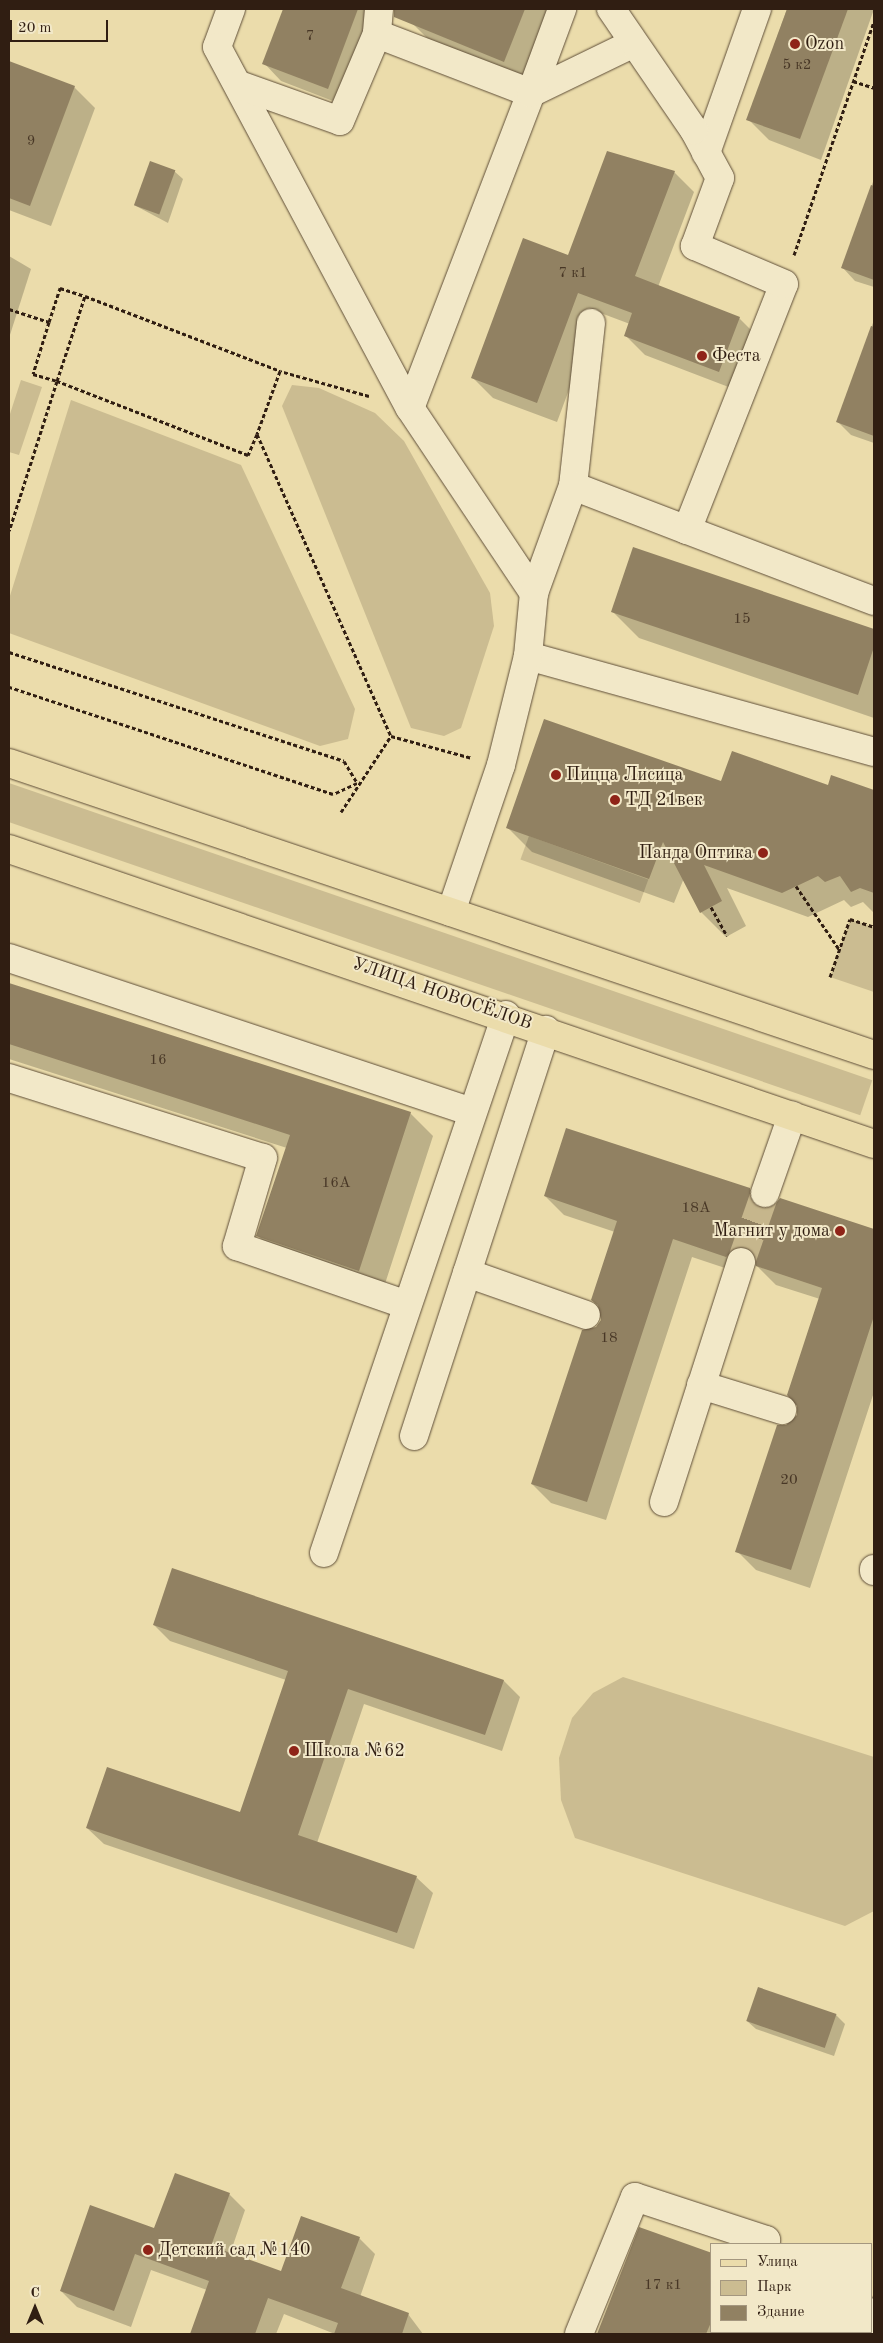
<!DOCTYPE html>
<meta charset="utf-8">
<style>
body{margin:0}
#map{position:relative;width:883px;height:2343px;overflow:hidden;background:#ebdcab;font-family:"Old Standard TT",serif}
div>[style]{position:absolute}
.green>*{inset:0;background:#cbbc91;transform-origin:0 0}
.shadow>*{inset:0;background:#0003}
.building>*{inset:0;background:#918162;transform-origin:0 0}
.minor-tunnel>*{height:28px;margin-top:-14px;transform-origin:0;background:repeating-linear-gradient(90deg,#c6b68c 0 28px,transparent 0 42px)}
.path>*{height:3px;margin-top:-1.5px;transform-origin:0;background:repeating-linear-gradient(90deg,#301e12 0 4px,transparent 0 6.5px)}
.roads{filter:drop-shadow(0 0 1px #5f4e38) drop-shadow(0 0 1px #5f4e38)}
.minor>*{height:28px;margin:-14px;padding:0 14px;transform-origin:14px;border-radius:14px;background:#f2e8c8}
.major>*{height:28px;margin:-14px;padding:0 14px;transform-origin:14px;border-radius:14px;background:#ebdcab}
.dots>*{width:14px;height:14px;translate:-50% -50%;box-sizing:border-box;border:2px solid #f2e8c8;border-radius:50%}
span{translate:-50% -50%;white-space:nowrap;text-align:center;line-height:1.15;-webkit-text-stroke:4px #f2e8c8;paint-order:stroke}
.number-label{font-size:15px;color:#483726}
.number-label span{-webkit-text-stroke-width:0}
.poi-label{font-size:18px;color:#301e12}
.left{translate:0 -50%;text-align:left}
.right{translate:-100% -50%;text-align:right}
.street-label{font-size:18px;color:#301e12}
.frame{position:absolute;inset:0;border:10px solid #301e12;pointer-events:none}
.legend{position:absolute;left:710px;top:2243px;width:162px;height:90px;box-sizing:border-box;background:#f2e8c8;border:1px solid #a4977f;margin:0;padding:6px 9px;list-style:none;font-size:15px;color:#301e12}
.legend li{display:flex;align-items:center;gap:10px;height:25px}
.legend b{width:25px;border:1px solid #a4977f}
.north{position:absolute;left:10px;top:2283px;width:50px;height:50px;-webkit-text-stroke:4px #f2e8c8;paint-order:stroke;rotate:0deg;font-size:14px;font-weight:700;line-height:20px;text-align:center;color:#301e12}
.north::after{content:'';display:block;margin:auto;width:18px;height:22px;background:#301e12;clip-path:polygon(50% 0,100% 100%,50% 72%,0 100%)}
.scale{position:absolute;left:10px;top:20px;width:98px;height:22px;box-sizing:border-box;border:2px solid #301e12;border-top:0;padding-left:6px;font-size:15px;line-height:18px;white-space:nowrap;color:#301e12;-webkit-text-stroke:4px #f2e8c8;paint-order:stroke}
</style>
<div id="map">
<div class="green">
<i style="clip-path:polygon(21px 380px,42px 387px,19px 455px,9px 452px,9px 417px)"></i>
<i style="clip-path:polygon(292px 385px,319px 388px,375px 413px,404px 441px,490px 593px,494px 626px,461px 728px,444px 736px,411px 728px,282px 406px)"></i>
<i style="clip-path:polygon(71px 400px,241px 465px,355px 709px,348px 739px,320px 746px,9px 633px,9px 599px)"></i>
<i style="left:9px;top:783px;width:913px;height:37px;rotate:19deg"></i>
<i style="left:529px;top:836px;width:127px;height:25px;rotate:20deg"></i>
<i style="clip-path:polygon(850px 919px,874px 927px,874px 992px,830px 977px)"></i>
<i style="clip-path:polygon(623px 1677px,874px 1757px,874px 1911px,845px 1926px,575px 1838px,561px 1800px,559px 1758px,572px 1718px,593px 1693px)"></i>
</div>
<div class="shadow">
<i style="clip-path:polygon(284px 9px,382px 9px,346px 106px,281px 81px,264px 63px)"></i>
<i style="clip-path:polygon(420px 9px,550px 9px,521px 79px,431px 42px,413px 24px)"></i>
<i style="clip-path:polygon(787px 9px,874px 9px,821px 160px,769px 140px,748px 119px)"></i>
<i style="clip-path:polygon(9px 63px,74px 87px,95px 108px,51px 226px,9px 210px)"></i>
<i style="clip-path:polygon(174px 171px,183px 179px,168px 223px,136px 206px)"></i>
<i style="clip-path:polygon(674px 172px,694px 192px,658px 287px,739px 318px,759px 338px,739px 391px,645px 355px,625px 335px,630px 324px,598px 312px,557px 422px,493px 398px,473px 378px,569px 257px)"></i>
<i style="clip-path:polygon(874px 179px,874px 287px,855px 281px,843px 268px)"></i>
<i style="clip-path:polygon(9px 256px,31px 269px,9px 338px)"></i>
<i style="clip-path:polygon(874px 320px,874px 443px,851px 435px,838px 422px)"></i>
<i style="clip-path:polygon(633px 549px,874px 630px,874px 718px,639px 638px,612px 611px)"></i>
<i style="clip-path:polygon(832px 777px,874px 791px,874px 913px,863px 902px,851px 907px,844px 900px,808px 917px,727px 888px,746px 926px,726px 937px,701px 912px,684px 878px,674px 903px,532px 852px,507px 827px,722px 783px,829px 786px)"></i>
<i style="clip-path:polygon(9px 984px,410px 1113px,433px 1136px,382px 1293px,281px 1259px,258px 1236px,287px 1148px,9px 1059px)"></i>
<i style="clip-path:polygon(749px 1189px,768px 1208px,780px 1200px,874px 1230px,874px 1392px,810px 1588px,756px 1570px,737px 1551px,786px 1426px,798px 1416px,820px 1299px,776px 1285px,756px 1265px,746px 1275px,692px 1257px,606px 1520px,551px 1503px,532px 1484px,602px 1320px,593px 1300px,615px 1232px,564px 1215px,545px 1196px)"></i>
<i style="clip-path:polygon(154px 1625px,504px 1681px,520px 1697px,502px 1751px,364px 1704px,317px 1843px,416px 1877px,433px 1893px,414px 1949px,104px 1844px,87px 1828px,241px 1813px,286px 1680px,170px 1641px)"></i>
<i style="clip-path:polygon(836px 2015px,845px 2024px,834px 2056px,756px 2029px,747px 2021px)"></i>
<i style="clip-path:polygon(229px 2194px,245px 2210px,230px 2254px,282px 2273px,359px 2238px,375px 2254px,360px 2297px,408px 2314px,423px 2334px,335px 2334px,284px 2314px,276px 2334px,192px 2334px,207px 2290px,151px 2270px,131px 2327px,77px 2307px,61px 2291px,155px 2230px)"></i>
<i style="clip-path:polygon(640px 2229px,712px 2255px,712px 2332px,735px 2334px,599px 2334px)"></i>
</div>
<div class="building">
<i style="clip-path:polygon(283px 9px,358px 9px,328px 89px,262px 64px)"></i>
<i style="clip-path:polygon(394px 9px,525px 9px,504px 62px,394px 17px)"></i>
<i style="clip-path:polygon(787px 9px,848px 9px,800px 139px,746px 120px)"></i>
<i style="clip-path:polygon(9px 61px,75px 86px,30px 206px,9px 198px)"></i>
<i style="clip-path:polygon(607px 151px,675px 171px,635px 276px,740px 317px,719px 372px,624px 336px,632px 313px,578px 293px,537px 403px,471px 378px,523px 238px,568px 255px)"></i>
<i style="left:150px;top:161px;width:27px;height:47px;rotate:20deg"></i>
<i style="clip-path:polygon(871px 185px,874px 186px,874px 280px,841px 268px)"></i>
<i style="clip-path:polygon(871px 326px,874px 327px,874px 436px,836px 422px)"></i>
<i style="clip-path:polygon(633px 547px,874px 629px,874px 647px,858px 695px,611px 612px)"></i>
<i style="clip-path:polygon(544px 719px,721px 781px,732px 751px,828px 785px,831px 775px,874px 790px,874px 893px,860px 888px,851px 892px,840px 876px,825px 882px,818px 876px,782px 893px,704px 865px,722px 901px,700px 913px,663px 842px,649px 879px,506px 828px)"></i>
<i style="clip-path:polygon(9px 983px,411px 1112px,359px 1271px,256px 1236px,290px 1135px,9px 1044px)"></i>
<i style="clip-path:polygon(566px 1128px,750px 1188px,753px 1203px,760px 1208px,775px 1205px,780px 1198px,874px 1229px,874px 1316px,791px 1570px,735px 1552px,777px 1425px,786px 1425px,797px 1415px,797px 1406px,787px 1395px,822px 1288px,756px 1266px,756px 1258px,746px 1247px,737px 1247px,726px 1257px,673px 1239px,587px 1502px,531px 1484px,582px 1330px,596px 1327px,601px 1320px,598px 1305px,591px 1300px,617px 1221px,544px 1196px)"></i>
<i style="clip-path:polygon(172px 1568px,504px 1680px,485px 1735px,348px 1689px,298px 1835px,417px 1876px,397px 1933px,86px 1828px,107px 1767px,240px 1812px,288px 1671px,153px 1625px)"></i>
<i style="left:758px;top:1987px;width:83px;height:36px;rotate:19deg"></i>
<i style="clip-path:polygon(175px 2173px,230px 2193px,211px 2246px,281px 2271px,301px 2216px,360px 2237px,341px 2288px,409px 2313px,402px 2334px,334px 2334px,338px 2323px,268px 2298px,255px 2334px,190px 2334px,209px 2281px,135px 2254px,114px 2311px,60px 2291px,90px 2205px,154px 2228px)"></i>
<i style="clip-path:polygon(639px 2227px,712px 2253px,712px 2320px,706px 2334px,597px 2334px)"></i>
</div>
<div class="minor-tunnel">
<i style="left:741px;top:1262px;width:73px;rotate:-70.8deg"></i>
</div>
<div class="path">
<i style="left:853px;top:81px;width:22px;rotate:18deg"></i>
<i style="left:794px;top:255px;width:247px;rotate:-71.1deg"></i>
<i style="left:9px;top:309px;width:42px;rotate:18deg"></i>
<i style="left:49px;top:322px;width:54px;rotate:107.1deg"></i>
<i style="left:33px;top:374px;width:25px;rotate:16deg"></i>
<i style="left:57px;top:381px;width:157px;rotate:107.7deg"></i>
<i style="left:49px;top:322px;width:36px;rotate:-72deg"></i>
<i style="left:60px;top:288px;width:26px;rotate:18deg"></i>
<i style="left:369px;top:396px;width:92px;rotate:-164.3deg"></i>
<i style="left:280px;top:371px;width:67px;rotate:110.1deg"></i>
<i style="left:257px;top:434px;width:330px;rotate:66.1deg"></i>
<i style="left:391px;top:736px;width:84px;rotate:15.2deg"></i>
<i style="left:257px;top:434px;width:23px;rotate:113deg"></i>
<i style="left:248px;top:455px;width:205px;rotate:-158.8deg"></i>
<i style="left:57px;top:381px;width:89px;rotate:-71.8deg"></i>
<i style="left:85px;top:296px;width:209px;rotate:21deg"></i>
<i style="left:9px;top:652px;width:352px;rotate:18deg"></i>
<i style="left:344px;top:761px;width:26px;rotate:59deg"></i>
<i style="left:357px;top:783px;width:26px;rotate:155deg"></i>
<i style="left:333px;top:794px;width:341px;rotate:-161.7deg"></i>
<i style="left:341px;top:812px;width:91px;rotate:-56.7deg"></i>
<i style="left:796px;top:886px;width:76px;rotate:55.7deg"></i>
<i style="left:711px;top:907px;width:33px;rotate:61deg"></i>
<i style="left:830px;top:977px;width:61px;rotate:-71deg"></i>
<i style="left:850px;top:919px;width:25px;rotate:18deg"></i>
</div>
<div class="roads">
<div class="minor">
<i style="left:231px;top:9px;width:40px;rotate:110.2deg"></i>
<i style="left:217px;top:47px;width:409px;rotate:61.9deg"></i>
<i style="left:410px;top:408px;width:223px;rotate:56.2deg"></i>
<i style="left:379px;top:9px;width:25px;rotate:95deg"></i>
<i style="left:377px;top:34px;width:165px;rotate:21deg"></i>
<i style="left:531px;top:93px;width:337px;rotate:111deg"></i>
<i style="left:239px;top:85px;width:107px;rotate:19.6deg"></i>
<i style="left:340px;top:121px;width:95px;rotate:-67deg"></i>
<i style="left:531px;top:93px;width:112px;rotate:-25.9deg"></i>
<i style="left:531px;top:93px;width:90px;rotate:-69.7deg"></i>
<i style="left:706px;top:153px;width:153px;rotate:-70.5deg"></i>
<i style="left:573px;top:486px;width:164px;rotate:-83.7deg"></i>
<i style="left:687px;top:530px;width:200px;rotate:20.8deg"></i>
<i style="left:528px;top:656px;width:359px;rotate:15.5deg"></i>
<i style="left:451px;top:912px;width:155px;rotate:-71.2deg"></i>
<i style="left:501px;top:765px;width:112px;rotate:-76.1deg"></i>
<i style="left:528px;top:656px;width:63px;rotate:-84.6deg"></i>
<i style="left:534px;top:593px;width:114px;rotate:-70deg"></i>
<i style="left:573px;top:486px;width:122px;rotate:21.1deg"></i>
<i style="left:687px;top:530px;width:264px;rotate:-68.5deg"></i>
<i style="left:784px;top:284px;width:97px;rotate:-156.9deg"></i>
<i style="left:695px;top:246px;width:72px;rotate:-69.8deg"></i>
<i style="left:720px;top:178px;width:55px;rotate:-118.4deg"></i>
<i style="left:694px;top:130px;width:147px;rotate:-124.4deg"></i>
<i style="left:9px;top:958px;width:488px;rotate:18.4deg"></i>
<i style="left:9px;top:1078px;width:266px;rotate:17.5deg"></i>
<i style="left:263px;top:1158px;width:92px;rotate:106.5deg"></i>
<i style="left:237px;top:1246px;width:180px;rotate:19.1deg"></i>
<i style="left:765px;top:1193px;width:82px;rotate:-70.7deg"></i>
<i style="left:467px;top:1273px;width:126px;rotate:19.4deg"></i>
<i style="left:701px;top:1385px;width:85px;rotate:17.2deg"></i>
<i style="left:414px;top:1436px;width:427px;rotate:-72deg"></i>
<i style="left:664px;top:1502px;width:252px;rotate:-72.2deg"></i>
<i style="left:324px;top:1553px;width:568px;rotate:-71.31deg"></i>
<i style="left:874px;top:1571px;width:2px;rotate:-90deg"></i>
<i style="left:872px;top:2320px;width:8px;rotate:-76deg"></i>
<i style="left:579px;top:2334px;width:148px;rotate:-67.8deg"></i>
<i style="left:635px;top:2197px;width:138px;rotate:18.2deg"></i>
<i style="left:766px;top:2240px;width:4px;rotate:104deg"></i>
<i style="left:735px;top:2334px;width:2px;rotate:-63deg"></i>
</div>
<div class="major">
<i style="left:9px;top:763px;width:913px;rotate:18.65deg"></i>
<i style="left:9px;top:849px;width:914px;rotate:18.83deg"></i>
</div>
</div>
<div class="dots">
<i style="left:795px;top:44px;background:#8f2418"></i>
<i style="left:702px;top:356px;background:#8f2418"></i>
<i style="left:556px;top:775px;background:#8f2418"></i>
<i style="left:615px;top:800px;background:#8f2418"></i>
<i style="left:763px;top:853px;background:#8f2418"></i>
<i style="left:840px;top:1231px;background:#8f2418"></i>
<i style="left:294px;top:1751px;background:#8f2418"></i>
<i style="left:148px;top:2250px;background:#8f2418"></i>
</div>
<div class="number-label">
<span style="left:310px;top:37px">7</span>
<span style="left:797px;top:66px">5 к2</span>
<span style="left:31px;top:142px">9</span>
<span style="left:573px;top:274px">7 к1</span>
<span style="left:742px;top:620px">15</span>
<span style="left:158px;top:1061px">16</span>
<span style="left:336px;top:1184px">16А</span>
<span style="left:696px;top:1209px">18А</span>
<span style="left:609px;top:1339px">18</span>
<span style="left:789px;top:1481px">20</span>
<span style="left:663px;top:2286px">17 к1</span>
</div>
<div class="poi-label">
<span class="left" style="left:805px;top:44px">Ozon</span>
<span class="left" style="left:712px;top:356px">Феста</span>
<span class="left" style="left:566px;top:775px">Пицца Лисица</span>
<span class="left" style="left:625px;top:800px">ТД 21век</span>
<span class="right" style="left:753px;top:853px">Панда Оптика</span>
<span class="right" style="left:830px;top:1231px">Магнит у дома</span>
<span class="left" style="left:304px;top:1751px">Школа №62</span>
<span class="left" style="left:158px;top:2250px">Детский сад №140</span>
</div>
<div class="street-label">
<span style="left:442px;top:994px;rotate:19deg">УЛИЦА НОВОСЁЛОВ</span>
</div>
<div class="frame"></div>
<ul class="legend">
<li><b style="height:6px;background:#ebdcab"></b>Улица</li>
<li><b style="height:14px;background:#cbbc91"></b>Парк</li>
<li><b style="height:14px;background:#918162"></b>Здание</li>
</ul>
<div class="north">С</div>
<div class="scale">20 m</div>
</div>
